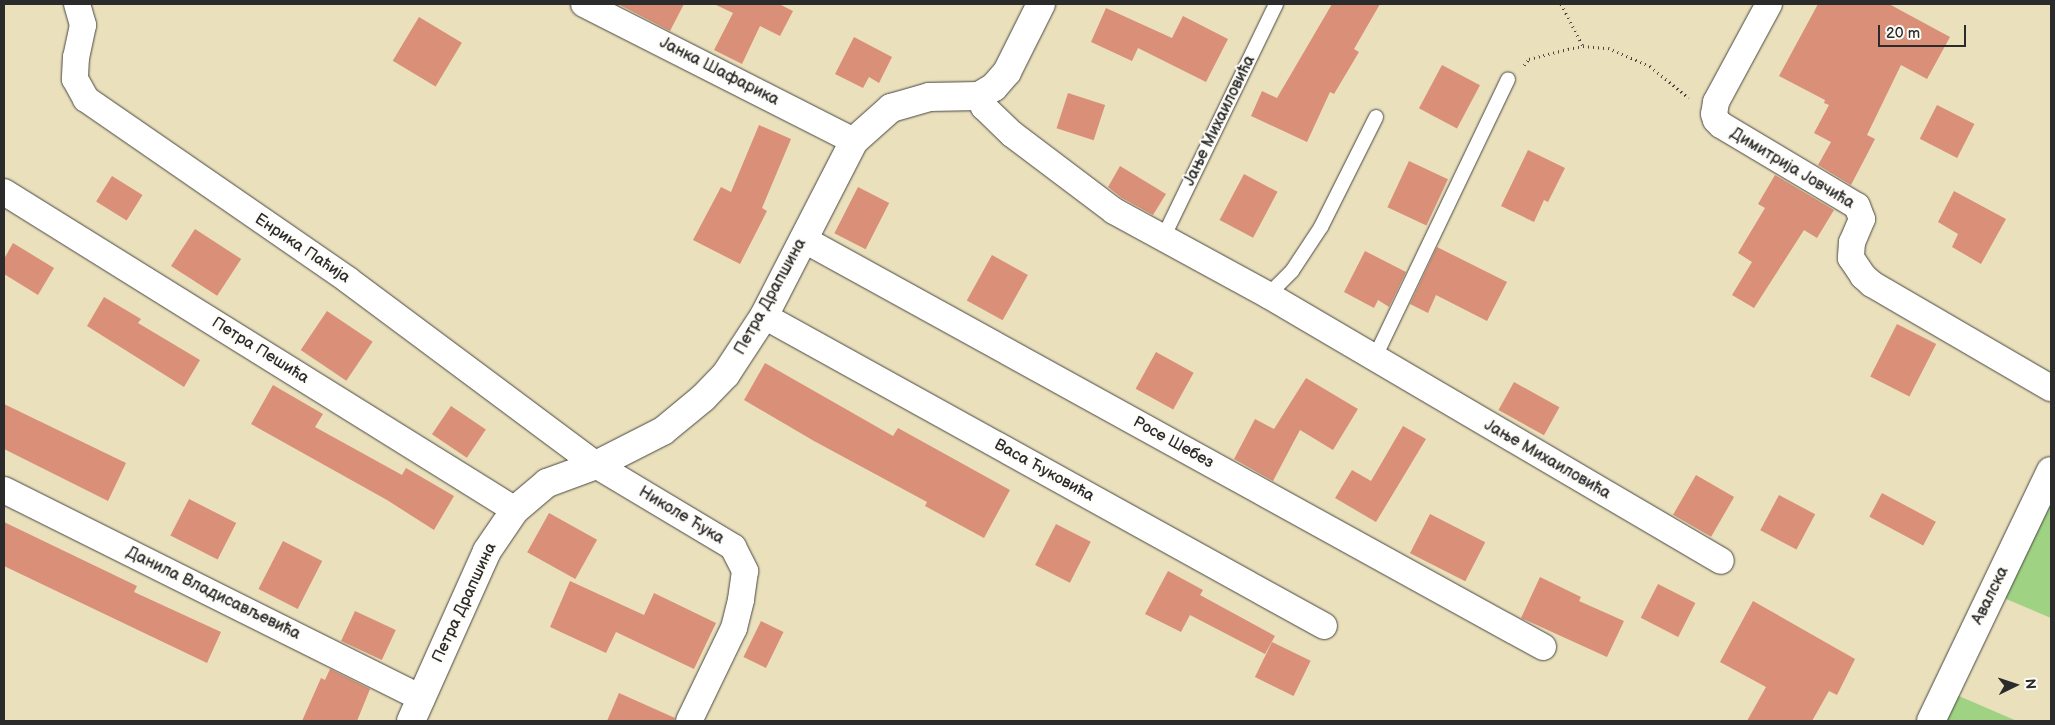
<!DOCTYPE html>
<meta charset="utf-8">
<style>
body{margin:0}
#map{position:relative;width:2055px;height:725px;overflow:hidden;background:#eae0bc;font-family:"Balsamiq Sans",sans-serif}
div>[style]{position:absolute}
.green>*{inset:0;background:#9fd383}
.building>*{inset:0;background:#da8f79;transform-origin:0 0}
.path>*{height:3px;margin-top:-1.5px;transform-origin:0;background:repeating-linear-gradient(90deg,#484641 0 1px,transparent 0 5px)}
.roads{filter:drop-shadow(0 0 1px #484641) drop-shadow(0 0 1px #484641)}
.service>*{height:14px;margin:-7px;padding:0 7px;transform-origin:7px;border-radius:7px;background:#fff}
.minor>*{height:26px;margin:-13px;padding:0 13px;transform-origin:13px;border-radius:13px;background:#fff}
.tertiary>*{height:28px;margin:-14px;padding:0 14px;transform-origin:14px;border-radius:14px;background:#fff}
.secondary>*{height:28px;margin:-14px;padding:0 14px;transform-origin:14px;border-radius:14px;background:#fff}
span{translate:-50% -50%;white-space:nowrap;text-align:center;line-height:1.15;-webkit-text-stroke:4px #fdfcf7;paint-order:stroke}
.street-label{font-size:16px;color:#2b2b2b}
.frame{position:absolute;inset:0;border:5px solid #2b2b2b;pointer-events:none}
.north{position:absolute;left:1990px;top:660px;width:50px;height:50px;-webkit-text-stroke:4px #fdfcf7;paint-order:stroke;rotate:86deg;font-size:14px;font-weight:700;line-height:20px;text-align:center;color:#2b2b2b}
.north::after{content:'';display:block;margin:auto;width:18px;height:22px;background:#2b2b2b;clip-path:polygon(50% 0,100% 100%,50% 72%,0 100%)}
.scale{position:absolute;left:1878px;top:25px;width:88px;height:22px;box-sizing:border-box;border:2px solid #2b2b2b;border-top:0;padding-left:6px;font-size:15px;line-height:18px;white-space:nowrap;color:#2b2b2b;-webkit-text-stroke:4px #fdfcf7;paint-order:stroke}
</style>
<div id="map">
<div class="green">
<i style="clip-path:polygon(2051px 471px,2051px 618px,1992px 593px)"></i>
<i style="clip-path:polygon(1945px 690px,2017px 721px,1931px 721px)"></i>
</div>
<div class="building">
<i style="clip-path:polygon(618px 4px,684px 4px,670px 31px)"></i>
<i style="clip-path:polygon(714px 4px,779px 4px,793px 11px,780px 36px,760px 26px,742px 64px,714px 50px,733px 13px)"></i>
<i style="clip-path:polygon(1332px 4px,1380px 4px,1354px 49px,1359px 52px,1334px 94px,1330px 92px,1307px 142px,1251px 116px,1262px 91px,1277px 98px)"></i>
<i style="clip-path:polygon(1818px 4px,1889px 4px,1950px 37px,1927px 79px,1901px 65px,1867px 135px,1875px 139px,1851px 185px,1818px 165px,1831px 142px,1814px 133px,1829px 105px,1824px 103px,1825px 100px,1779px 76px)"></i>
<i style="clip-path:polygon(1106px 8px,1172px 38px,1183px 16px,1228px 39px,1206px 82px,1138px 48px,1132px 61px,1091px 42px)"></i>
<i style="left:419px;top:17px;width:50px;height:51px;rotate:31deg"></i>
<i style="clip-path:polygon(854px 37px,892px 57px,879px 83px,869px 77px,863px 88px,835px 74px)"></i>
<i style="left:1442px;top:65px;width:43px;height:49px;rotate:28deg"></i>
<i style="left:1068px;top:93px;width:39px;height:37px;rotate:18deg"></i>
<i style="left:1937px;top:105px;width:42px;height:38px;rotate:27deg"></i>
<i style="clip-path:polygon(759px 125px,791px 139px,762px 208px,767px 211px,740px 264px,693px 240px,721px 187px,731px 192px)"></i>
<i style="clip-path:polygon(1528px 150px,1565px 168px,1548px 202px,1544px 200px,1534px 222px,1501px 206px)"></i>
<i style="left:1409px;top:161px;width:43px;height:51px;rotate:25deg"></i>
<i style="clip-path:polygon(1120px 166px,1166px 194px,1153px 215px,1122px 198px,1108px 187px)"></i>
<i style="left:1244px;top:174px;width:38px;height:52px;rotate:28deg"></i>
<i style="clip-path:polygon(1775px 175px,1834px 210px,1817px 238px,1804px 230px,1754px 308px,1732px 295px,1752px 262px,1738px 253px,1765px 208px,1758px 204px)"></i>
<i style="left:112px;top:176px;width:36px;height:30px;rotate:32deg"></i>
<i style="left:858px;top:187px;width:35px;height:52px;rotate:27deg"></i>
<i style="clip-path:polygon(1954px 191px,2006px 219px,1981px 264px,1952px 247px,1958px 234px,1938px 222px)"></i>
<i style="left:195px;top:229px;width:55px;height:44px;rotate:33deg"></i>
<i style="clip-path:polygon(13px 243px,54px 268px,38px 295px,4px 274px,4px 259px)"></i>
<i style="clip-path:polygon(1437px 247px,1507px 282px,1487px 321px,1436px 295px,1428px 313px,1410px 304px)"></i>
<i style="clip-path:polygon(1365px 251px,1406px 272px,1389px 307px,1378px 300px,1374px 308px,1344px 292px)"></i>
<i style="left:992px;top:255px;width:41px;height:52px;rotate:29deg"></i>
<i style="clip-path:polygon(104px 297px,141px 319px,138px 323px,200px 360px,184px 387px,87px 326px)"></i>
<i style="left:327px;top:311px;width:55px;height:47px;rotate:34deg"></i>
<i style="left:1897px;top:324px;width:44px;height:59px;rotate:27deg"></i>
<i style="left:1156px;top:352px;width:43px;height:42px;rotate:29deg"></i>
<i style="clip-path:polygon(765px 363px,893px 436px,898px 428px,1010px 490px,984px 538px,925px 506px,927px 502px,814px 441px,744px 400px)"></i>
<i style="clip-path:polygon(1306px 378px,1358px 409px,1333px 450px,1300px 430px,1273px 481px,1234px 459px,1255px 419px,1274px 429px)"></i>
<i style="left:1514px;top:382px;width:52px;height:32px;rotate:29deg"></i>
<i style="clip-path:polygon(273px 385px,323px 414px,315px 427px,402px 475px,406px 468px,454px 496px,434px 530px,387px 500px,251px 424px)"></i>
<i style="clip-path:polygon(4px 404px,126px 463px,108px 501px,4px 449px)"></i>
<i style="left:451px;top:406px;width:42px;height:34px;rotate:34deg"></i>
<i style="clip-path:polygon(1403px 426px,1426px 439px,1376px 522px,1335px 498px,1352px 470px,1371px 481px)"></i>
<i style="left:1696px;top:475px;width:44px;height:46px;rotate:30deg"></i>
<i style="left:1882px;top:493px;width:61px;height:27px;rotate:28deg"></i>
<i style="left:1779px;top:495px;width:41px;height:40px;rotate:28deg"></i>
<i style="left:189px;top:499px;width:53px;height:41px;rotate:27deg"></i>
<i style="left:549px;top:513px;width:55px;height:45px;rotate:29deg"></i>
<i style="left:1430px;top:514px;width:62px;height:44px;rotate:27deg"></i>
<i style="clip-path:polygon(4px 522px,137px 586px,134px 592px,221px 632px,207px 663px,4px 566px)"></i>
<i style="left:1056px;top:524px;width:39px;height:46px;rotate:27deg"></i>
<i style="left:283px;top:541px;width:44px;height:54px;rotate:27deg"></i>
<i style="clip-path:polygon(1168px 571px,1203px 590px,1200px 595px,1275px 636px,1265px 654px,1190px 615px,1181px 632px,1145px 614px)"></i>
<i style="clip-path:polygon(1540px 577px,1581px 597px,1579px 601px,1624px 621px,1607px 657px,1521px 618px)"></i>
<i style="clip-path:polygon(570px 581px,644px 615px,654px 593px,716px 623px,694px 669px,616px 632px,606px 653px,550px 627px)"></i>
<i style="left:1658px;top:584px;width:42px;height:38px;rotate:27deg"></i>
<i style="clip-path:polygon(1753px 601px,1855px 659px,1837px 695px,1829px 691px,1812px 721px,1747px 721px,1766px 687px,1720px 662px)"></i>
<i style="left:355px;top:611px;width:45px;height:33px;rotate:25deg"></i>
<i style="left:761px;top:621px;width:25px;height:40px;rotate:26deg"></i>
<i style="left:1272px;top:642px;width:43px;height:39px;rotate:26deg"></i>
<i style="clip-path:polygon(330px 669px,370px 689px,357px 721px,302px 721px,321px 678px,325px 680px)"></i>
<i style="clip-path:polygon(619px 693px,675px 718px,674px 721px,607px 721px)"></i>
</div>
<div class="path">
<i style="left:1561px;top:4px;width:47px;rotate:62.4deg"></i>
<i style="left:1524px;top:65px;width:8px;rotate:-50deg"></i>
<i style="left:1529px;top:59px;width:40px;rotate:-14.4deg"></i>
<i style="left:1568px;top:49px;width:15px;rotate:-11deg"></i>
<i style="left:1583px;top:46px;width:25px;rotate:5deg"></i>
<i style="left:1608px;top:48px;width:46px;rotate:23.2deg"></i>
<i style="left:1650px;top:66px;width:50px;rotate:39.4deg"></i>
</div>
<div class="roads">
<div class="service">
<i style="left:1163px;top:238px;width:260px;rotate:-64.2deg"></i>
<i style="left:1268px;top:295px;width:34px;rotate:-45deg"></i>
<i style="left:1292px;top:271px;width:53px;rotate:-56.6deg"></i>
<i style="left:1321px;top:227px;width:123px;rotate:-63.4deg"></i>
<i style="left:1374px;top:359px;width:310px;rotate:-64.4deg"></i>
</div>
<div class="minor">
<i style="left:77px;top:4px;width:22px;rotate:74deg"></i>
<i style="left:83px;top:25px;width:33px;rotate:102deg"></i>
<i style="left:76px;top:57px;width:22px;rotate:93deg"></i>
<i style="left:75px;top:79px;width:23px;rotate:61deg"></i>
<i style="left:86px;top:99px;width:318px;rotate:34.6deg"></i>
<i style="left:348px;top:280px;width:309px;rotate:36.7deg"></i>
<i style="left:596px;top:465px;width:160px;rotate:30.9deg"></i>
<i style="left:733px;top:547px;width:27px;rotate:63deg"></i>
<i style="left:745px;top:571px;width:29px;rotate:98deg"></i>
<i style="left:741px;top:600px;width:29px;rotate:104deg"></i>
<i style="left:734px;top:628px;width:103px;rotate:115.8deg"></i>
<i style="left:584px;top:4px;width:303px;rotate:26.9deg"></i>
<i style="left:1769px;top:4px;width:111px;rotate:118.4deg"></i>
<i style="left:1716px;top:102px;width:12px;rotate:99deg"></i>
<i style="left:1714px;top:114px;width:6px;rotate:72deg"></i>
<i style="left:1716px;top:120px;width:7px;rotate:45deg"></i>
<i style="left:1721px;top:125px;width:158px;rotate:30.8deg"></i>
<i style="left:1857px;top:206px;width:14px;rotate:69deg"></i>
<i style="left:1862px;top:219px;width:25px;rotate:113deg"></i>
<i style="left:1852px;top:242px;width:16px;rotate:94deg"></i>
<i style="left:1851px;top:258px;width:22px;rotate:56deg"></i>
<i style="left:1863px;top:276px;width:12px;rotate:42deg"></i>
<i style="left:1872px;top:284px;width:207px;rotate:30.2deg"></i>
<i style="left:979px;top:96px;width:12px;rotate:66deg"></i>
<i style="left:984px;top:107px;width:39px;rotate:44deg"></i>
<i style="left:1012px;top:134px;width:128px;rotate:37deg"></i>
<i style="left:1114px;top:211px;width:175px;rotate:28.6deg"></i>
<i style="left:1268px;top:295px;width:525px;rotate:30.42deg"></i>
<i style="left:4px;top:192px;width:602px;rotate:31.89deg"></i>
<i style="left:803px;top:239px;width:845px;rotate:28.87deg"></i>
<i style="left:764px;top:316px;width:640px;rotate:28.97deg"></i>
<i style="left:4px;top:490px;width:467px;rotate:26.5deg"></i>
</div>
<div class="tertiary">
<i style="left:411px;top:721px;width:186px;rotate:-65.9deg"></i>
<i style="left:487px;top:551px;width:50px;rotate:-55.7deg"></i>
<i style="left:515px;top:510px;width:42px;rotate:-40.2deg"></i>
<i style="left:547px;top:483px;width:52px;rotate:-20.2deg"></i>
<i style="left:596px;top:465px;width:75px;rotate:-26.9deg"></i>
<i style="left:663px;top:431px;width:52px;rotate:-39.5deg"></i>
<i style="left:703px;top:398px;width:33px;rotate:-46deg"></i>
<i style="left:726px;top:374px;width:69px;rotate:-56.8deg"></i>
<i style="left:764px;top:316px;width:197px;rotate:-62.8deg"></i>
<i style="left:854px;top:141px;width:50px;rotate:-41.7deg"></i>
<i style="left:891px;top:108px;width:40px;rotate:-16deg"></i>
<i style="left:929px;top:97px;width:50px;rotate:-1.1deg"></i>
<i style="left:979px;top:96px;width:17px;rotate:-31deg"></i>
<i style="left:994px;top:87px;width:20px;rotate:-49deg"></i>
<i style="left:1007px;top:72px;width:76px;rotate:-63.4deg"></i>
</div>
<div class="secondary">
<i style="left:1931px;top:721px;width:277px;rotate:-64.4deg"></i>
</div>
</div>
<div class="street-label">
<span style="left:719px;top:72px;rotate:27deg">Јанка Шафарика</span>
<span style="left:1220px;top:121px;rotate:-64deg">Јање Михаиловића</span>
<span style="left:1792px;top:169px;rotate:31deg">Димитрија Јовчића</span>
<span style="left:302px;top:249px;rotate:34deg">Енрика Паћија</span>
<span style="left:771px;top:297px;rotate:-61deg">Петра Драпшина</span>
<span style="left:260px;top:351px;rotate:32deg">Петра Пешића</span>
<span style="left:1173px;top:443px;rotate:29deg">Росе Шебез</span>
<span style="left:1547px;top:460px;rotate:30deg">Јање Михаиловића</span>
<span style="left:1044px;top:471px;rotate:29deg">Васа Ћуковића</span>
<span style="left:681px;top:516px;rotate:31deg">Николе Ћука</span>
<span style="left:213px;top:594px;rotate:26deg">Данила Владисављевића</span>
<span style="left:1991px;top:596px;rotate:-64deg">Авалска</span>
<span style="left:465px;top:603px;rotate:-65deg">Петра Драпшина</span>
</div>
<div class="frame"></div>
<div class="north">N</div>
<div class="scale">20 m</div>
</div>
